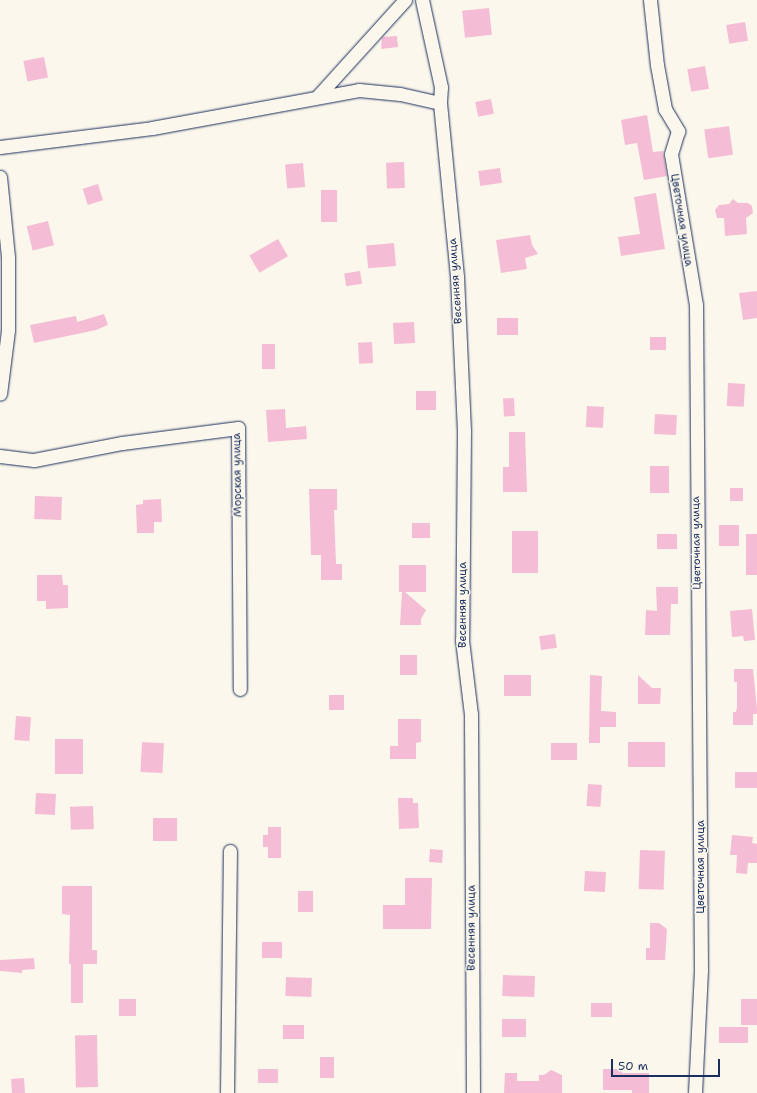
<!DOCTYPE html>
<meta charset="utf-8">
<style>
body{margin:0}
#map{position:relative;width:757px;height:1093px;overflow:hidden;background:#fbf7ec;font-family:"Shantell Sans",sans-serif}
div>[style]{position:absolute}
.building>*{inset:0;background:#f5bdd5;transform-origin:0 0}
.roads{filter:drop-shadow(0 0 1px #1b2f5e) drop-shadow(0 0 1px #1b2f5e)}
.street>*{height:13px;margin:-6.5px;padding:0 6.5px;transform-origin:6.5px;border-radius:6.5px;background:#fbf7ec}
span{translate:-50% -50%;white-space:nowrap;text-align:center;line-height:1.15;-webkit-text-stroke:3px #fbf7ec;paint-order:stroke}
.street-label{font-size:11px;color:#1b2f5e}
.scale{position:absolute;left:611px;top:1059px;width:109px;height:18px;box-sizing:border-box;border:2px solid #1b2f5e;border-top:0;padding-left:5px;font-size:12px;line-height:14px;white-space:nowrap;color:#1b2f5e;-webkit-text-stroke:3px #fbf7ec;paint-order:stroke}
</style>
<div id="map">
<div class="building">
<i style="left:489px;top:8px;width:27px;height:27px;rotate:84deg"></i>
<i style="left:745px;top:22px;width:19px;height:19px;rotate:81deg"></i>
<i style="clip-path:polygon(397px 36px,398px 47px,381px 49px,382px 37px)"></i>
<i style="left:44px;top:57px;width:21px;height:21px;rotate:79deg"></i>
<i style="left:705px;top:66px;width:23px;height:18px;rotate:80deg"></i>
<i style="left:491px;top:99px;width:15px;height:16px;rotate:79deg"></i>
<i style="clip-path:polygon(647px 115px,653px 152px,663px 151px,667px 176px,644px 180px,637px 143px,625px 145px,621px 120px)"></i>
<i style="left:729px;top:126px;width:29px;height:25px;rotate:82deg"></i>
<i style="left:404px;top:162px;width:26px;height:18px;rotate:88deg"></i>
<i style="left:303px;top:163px;width:24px;height:18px;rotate:85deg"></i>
<i style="left:500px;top:168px;width:15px;height:22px;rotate:82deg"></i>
<i style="left:98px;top:184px;width:17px;height:16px;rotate:73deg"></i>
<i style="left:321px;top:190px;width:16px;height:32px"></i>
<i style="clip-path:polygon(656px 193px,665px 249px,621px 256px,618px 237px,640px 234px,634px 197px)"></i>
<i style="clip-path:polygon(733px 199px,738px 203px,748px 203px,752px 206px,753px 213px,746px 218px,747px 234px,725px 236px,724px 218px,717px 218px,715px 210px,719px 205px,729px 204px)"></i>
<i style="left:48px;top:221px;width:25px;height:22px;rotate:76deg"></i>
<i style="clip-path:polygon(530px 235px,532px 245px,538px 254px,525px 258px,527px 269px,501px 273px,496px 240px)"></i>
<i style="left:278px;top:239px;width:20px;height:33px;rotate:60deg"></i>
<i style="left:394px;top:243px;width:23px;height:28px;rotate:85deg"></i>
<i style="left:360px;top:271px;width:13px;height:16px;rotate:81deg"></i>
<i style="clip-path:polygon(757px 291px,757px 318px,743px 320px,739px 293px)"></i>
<i style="clip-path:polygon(104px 314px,108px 325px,96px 330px,34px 343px,30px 325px,76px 316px,77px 322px)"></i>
<i style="left:497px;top:318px;width:21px;height:17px"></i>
<i style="left:414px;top:322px;width:21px;height:21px;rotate:87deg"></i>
<i style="left:650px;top:337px;width:16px;height:13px"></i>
<i style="left:372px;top:342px;width:21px;height:14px;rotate:87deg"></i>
<i style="left:262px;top:344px;width:13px;height:25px"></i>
<i style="left:728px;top:383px;width:17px;height:23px;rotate:3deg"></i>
<i style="left:416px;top:391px;width:20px;height:19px"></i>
<i style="left:514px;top:398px;width:18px;height:11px;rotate:87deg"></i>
<i style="left:587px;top:406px;width:17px;height:21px;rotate:3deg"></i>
<i style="clip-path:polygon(285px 409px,286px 428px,306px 426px,307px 439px,268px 442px,266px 410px)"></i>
<i style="left:655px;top:414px;width:22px;height:20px;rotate:3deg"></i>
<i style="clip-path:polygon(509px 432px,525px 432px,527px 492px,503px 492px,503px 467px,509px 467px)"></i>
<i style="left:650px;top:466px;width:19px;height:27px"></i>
<i style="left:730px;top:488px;width:13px;height:13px"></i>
<i style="clip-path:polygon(309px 489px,337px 489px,337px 510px,334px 510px,336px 564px,342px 564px,342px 580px,321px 580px,321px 555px,311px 555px)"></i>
<i style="left:35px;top:496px;width:27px;height:23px;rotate:2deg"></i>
<i style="clip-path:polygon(161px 499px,162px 522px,154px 522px,154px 533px,137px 533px,136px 505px,143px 504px,143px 500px)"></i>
<i style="left:412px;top:523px;width:18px;height:15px"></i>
<i style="left:739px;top:525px;width:21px;height:20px;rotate:90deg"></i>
<i style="left:512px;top:531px;width:26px;height:42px"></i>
<i style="left:657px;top:534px;width:20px;height:15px"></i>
<i style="left:746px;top:534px;width:11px;height:41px"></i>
<i style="clip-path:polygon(399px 565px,426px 565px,426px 592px,405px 592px,426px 610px,421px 619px,421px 625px,400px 625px,402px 592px,399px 592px)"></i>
<i style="clip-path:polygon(37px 575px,62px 575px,63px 585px,68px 585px,68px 608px,46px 609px,46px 601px,37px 601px)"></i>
<i style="clip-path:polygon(656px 587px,678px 587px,678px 604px,671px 604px,670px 635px,645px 635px,646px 610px,657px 611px)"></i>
<i style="clip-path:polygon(752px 609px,755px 640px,744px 641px,743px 636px,732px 637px,730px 611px)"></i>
<i style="left:555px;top:634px;width:14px;height:16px;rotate:82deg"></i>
<i style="left:400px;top:655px;width:17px;height:20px"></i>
<i style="clip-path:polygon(734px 669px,753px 669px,757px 709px,757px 714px,753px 714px,753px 725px,733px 725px,733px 712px,736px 712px,737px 707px,737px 682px,734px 682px)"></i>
<i style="left:504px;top:675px;width:27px;height:21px"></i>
<i style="clip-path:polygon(590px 675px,602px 676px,601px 711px,616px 712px,616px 727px,600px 727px,600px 743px,589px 743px)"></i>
<i style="clip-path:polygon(638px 675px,652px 688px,661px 688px,660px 704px,638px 704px)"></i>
<i style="left:329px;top:695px;width:15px;height:15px"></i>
<i style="left:16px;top:716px;width:15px;height:24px;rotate:4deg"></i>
<i style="clip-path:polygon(398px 719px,421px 719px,421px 742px,416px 743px,416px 759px,390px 759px,390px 746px,398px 746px)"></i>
<i style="left:55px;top:739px;width:28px;height:35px"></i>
<i style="left:142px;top:742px;width:22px;height:30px;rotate:3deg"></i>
<i style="left:628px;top:742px;width:37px;height:25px"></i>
<i style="left:577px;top:743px;width:17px;height:26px;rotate:90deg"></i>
<i style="left:735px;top:772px;width:22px;height:16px"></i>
<i style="left:588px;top:784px;width:14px;height:22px;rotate:4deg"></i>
<i style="left:36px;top:793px;width:20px;height:21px;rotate:3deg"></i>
<i style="clip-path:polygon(398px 798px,413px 798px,413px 803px,418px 803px,419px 828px,399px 829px)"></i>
<i style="left:93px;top:806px;width:23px;height:23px;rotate:88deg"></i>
<i style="left:153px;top:818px;width:24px;height:23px"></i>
<i style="clip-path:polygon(268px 827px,281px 827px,281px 858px,268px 858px,268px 847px,263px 847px,263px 835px,268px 835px)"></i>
<i style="clip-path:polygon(732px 835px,753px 837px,752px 843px,757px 844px,757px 863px,748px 863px,747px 874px,736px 873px,737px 855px,730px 855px)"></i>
<i style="left:430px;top:849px;width:13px;height:13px;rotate:4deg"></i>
<i style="left:640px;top:850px;width:25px;height:39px;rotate:2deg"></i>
<i style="left:585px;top:871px;width:21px;height:20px;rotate:3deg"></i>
<i style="clip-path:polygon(405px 878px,432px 878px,431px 929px,383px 929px,383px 905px,405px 905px)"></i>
<i style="clip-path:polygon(62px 886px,92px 886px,92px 950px,97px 950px,97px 964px,83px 964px,83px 1003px,71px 1003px,71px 964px,69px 964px,70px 915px,62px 914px)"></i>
<i style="left:298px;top:891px;width:15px;height:21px"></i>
<i style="clip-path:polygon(650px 923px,659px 923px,667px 929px,665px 960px,646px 960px,646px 948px,650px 948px)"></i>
<i style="left:262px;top:942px;width:20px;height:16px"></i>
<i style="clip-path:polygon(34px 958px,35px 969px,22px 970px,22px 973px,0 971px,0 960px)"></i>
<i style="left:503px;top:975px;width:32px;height:21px;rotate:2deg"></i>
<i style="left:286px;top:977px;width:26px;height:19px;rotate:2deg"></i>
<i style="left:119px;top:999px;width:17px;height:17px"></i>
<i style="left:741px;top:999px;width:16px;height:26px"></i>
<i style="left:591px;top:1003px;width:21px;height:14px"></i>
<i style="left:502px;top:1019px;width:24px;height:18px"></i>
<i style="left:283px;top:1025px;width:21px;height:14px"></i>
<i style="left:748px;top:1027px;width:16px;height:29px;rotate:90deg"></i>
<i style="left:97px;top:1035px;width:52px;height:22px;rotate:89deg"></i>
<i style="left:320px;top:1057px;width:14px;height:21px"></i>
<i style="left:258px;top:1069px;width:20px;height:14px"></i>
<i style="clip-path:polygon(603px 1069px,622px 1069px,622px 1073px,649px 1073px,649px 1093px,632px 1093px,632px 1090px,603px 1090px)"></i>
<i style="clip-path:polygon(551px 1070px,562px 1075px,562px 1093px,504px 1093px,505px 1073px,517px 1073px,517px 1081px,539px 1081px,539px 1075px,544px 1075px)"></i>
<i style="left:24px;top:1078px;width:15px;height:13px;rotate:86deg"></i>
</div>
<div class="roads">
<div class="street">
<i style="left:422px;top:0;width:89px;rotate:77.7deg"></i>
<i style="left:441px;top:87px;width:16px;rotate:94deg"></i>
<i style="left:650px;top:0;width:65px;rotate:83.9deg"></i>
<i style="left:657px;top:65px;width:45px;rotate:79.7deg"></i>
<i style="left:665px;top:109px;width:26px;rotate:59deg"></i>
<i style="left:678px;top:131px;width:24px;rotate:107deg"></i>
<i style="left:671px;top:154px;width:153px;rotate:80.6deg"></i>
<i style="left:696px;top:305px;width:665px;rotate:89.57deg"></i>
<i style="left:701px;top:970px;width:123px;rotate:92.8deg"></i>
<i style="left:317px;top:97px;width:131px;rotate:-47.8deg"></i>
<i style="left:0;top:147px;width:153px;rotate:-7.1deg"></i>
<i style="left:152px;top:128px;width:210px;rotate:-10.4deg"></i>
<i style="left:359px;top:90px;width:41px;rotate:5.6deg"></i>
<i style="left:400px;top:94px;width:41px;rotate:12.7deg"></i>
<i style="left:440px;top:103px;width:175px;rotate:84.4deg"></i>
<i style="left:457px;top:277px;width:154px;rotate:87.4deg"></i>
<i style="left:464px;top:431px;width:209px;rotate:90.5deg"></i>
<i style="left:462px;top:640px;width:75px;rotate:83.1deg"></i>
<i style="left:471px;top:714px;width:379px;rotate:89.7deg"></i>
<i style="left:0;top:177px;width:80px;rotate:84.3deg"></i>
<i style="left:8px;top:257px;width:73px;rotate:90deg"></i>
<i style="left:8px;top:330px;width:64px;rotate:97.1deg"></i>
<i style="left:0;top:456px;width:34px;rotate:7deg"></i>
<i style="left:34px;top:460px;width:90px;rotate:-10.9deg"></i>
<i style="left:122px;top:443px;width:117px;rotate:-7.4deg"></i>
<i style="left:238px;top:428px;width:261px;rotate:89.6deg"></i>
<i style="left:227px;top:1093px;width:242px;rotate:-89.3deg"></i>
</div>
</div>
<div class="street-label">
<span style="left:681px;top:220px;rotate:81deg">Цветочная улица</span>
<span style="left:456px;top:281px;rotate:-94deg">Весенняя улица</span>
<span style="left:238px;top:475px;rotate:-91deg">Морская улица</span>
<span style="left:697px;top:543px;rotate:-91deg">Цветочная улица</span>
<span style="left:463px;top:605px;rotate:-90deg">Весенняя улица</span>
<span style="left:701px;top:867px;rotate:-90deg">Цветочная улица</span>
<span style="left:472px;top:928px;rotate:-90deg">Весенняя улица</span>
</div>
<div class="scale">50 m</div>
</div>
